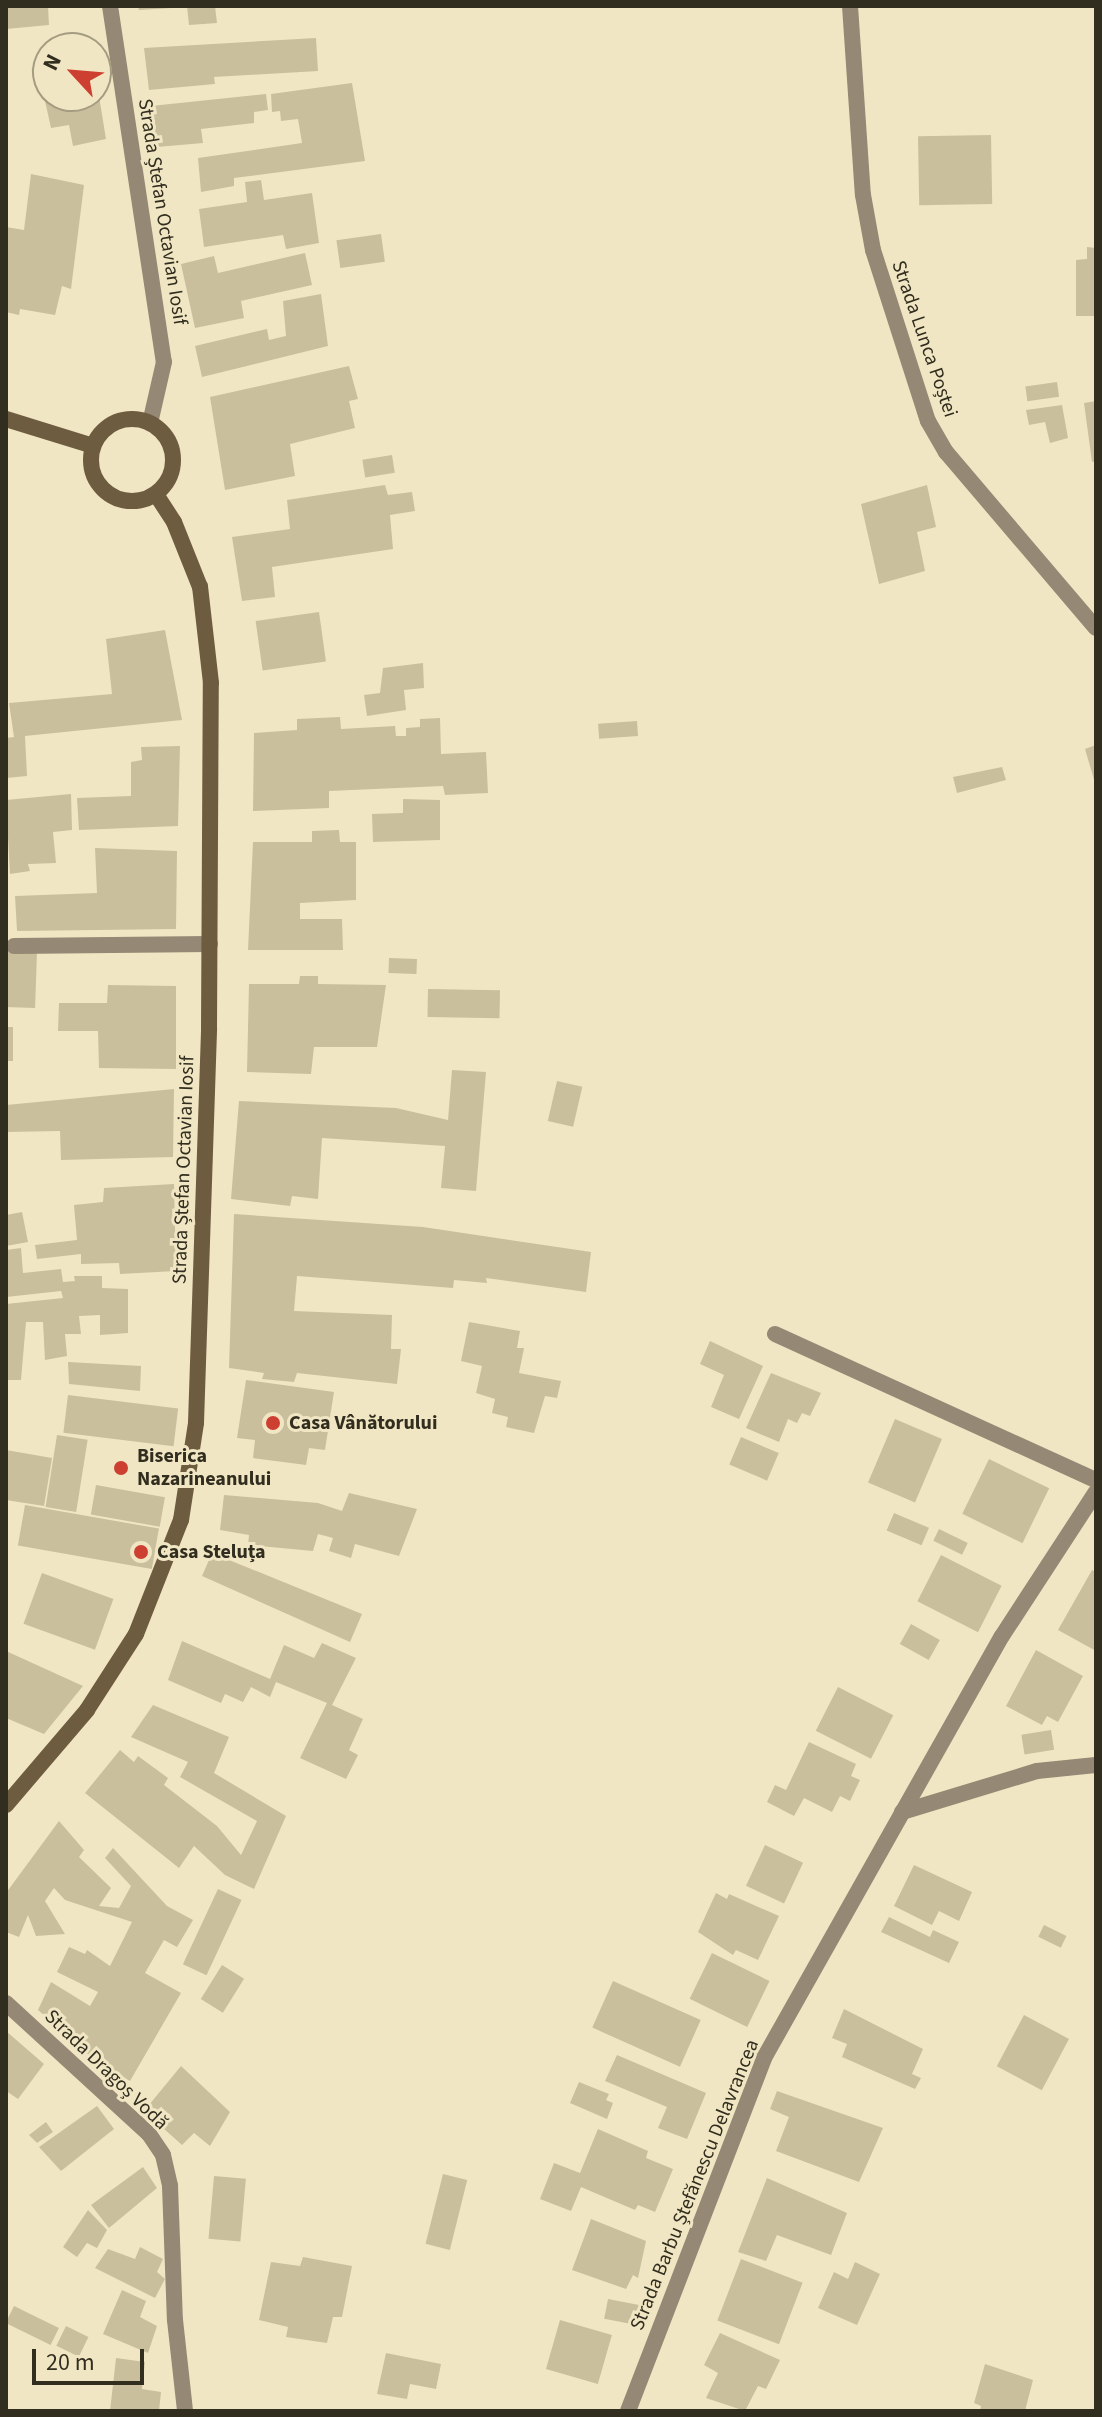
<!DOCTYPE html>
<meta charset="utf-8">
<style>
body{margin:0}
#map{position:relative;width:1102px;height:2417px;overflow:hidden;background:#f1e6c3;font-family:"Source Sans 3",sans-serif}
div>[style]{position:absolute}
.building>*{inset:0;background:#cabf9d;transform-origin:0 0}
.minor>*{height:16px;margin:-8px;padding:0 8px;transform-origin:8px;border-radius:8px;background:#958875}
.secondary>*{height:16px;margin:-8px;padding:0 8px;transform-origin:8px;border-radius:8px;background:#6e5c40}
.secondary>.ring{margin:-8px;padding:0;box-sizing:content-box;background:none;border:16px solid #6e5c40;border-radius:50%}
.dots>*{width:22px;height:22px;translate:-50% -50%;box-sizing:border-box;border:4px solid #f1e6c3;border-radius:50%}
span{translate:-50% -50%;white-space:nowrap;text-align:center;line-height:1.15;-webkit-text-stroke:6px #f1e6c3;paint-order:stroke}
.street-label{font-size:20px;color:#312d1f}
.poi-label{font-size:20px;color:#312d1f;font-weight:700}
.left{translate:0 -50%;text-align:left}
.frame{position:absolute;inset:0;border:8px solid #312d1f;pointer-events:none}
.north{position:absolute;left:32px;top:32px;width:80px;height:80px;box-sizing:border-box;background:#f1e6c3;border:2px solid #a49c81;border-radius:50%;rotate:296deg;font-size:22px;font-weight:700;line-height:32px;text-align:center;color:#312d1f}
.north::after{content:'';display:block;margin:auto;width:28px;height:36px;background:#cd4031;clip-path:polygon(50% 0,100% 100%,50% 72%,0 100%)}
.scale{position:absolute;left:32px;top:2349px;width:112px;height:36px;box-sizing:border-box;border:4px solid #312d1f;border-top:0;padding-left:10px;font-size:24px;line-height:28px;white-space:nowrap;color:#312d1f;-webkit-text-stroke:6px #f1e6c3;paint-order:stroke}
</style>
<div id="map">
<div class="building">
<i style="clip-path:polygon(6px 6px,48px 6px,49px 25px,6px 29px)"></i>
<i style="clip-path:polygon(138px 6px,171px 6px,172px 8px,139px 10px)"></i>
<i style="clip-path:polygon(187px 6px,215px 6px,217px 23px,189px 25px)"></i>
<i style="clip-path:polygon(316px 38px,318px 71px,214px 77px,215px 84px,149px 90px,144px 48px)"></i>
<i style="clip-path:polygon(352px 83px,365px 161px,234px 178px,234px 186px,201px 192px,198px 158px,302px 143px,298px 119px,281px 121px,280px 111px,272px 112px,271px 94px)"></i>
<i style="clip-path:polygon(98px 90px,106px 139px,73px 146px,69px 125px,51px 128px,45px 101px,96px 96px)"></i>
<i style="clip-path:polygon(266px 94px,268px 110px,254px 112px,254px 123px,201px 129px,203px 143px,157px 147px,151px 106px)"></i>
<i style="left:991px;top:135px;width:69px;height:73px;rotate:89deg"></i>
<i style="clip-path:polygon(31px 174px,84px 185px,71px 289px,62px 286px,55px 315px,20px 309px,19px 315px,6px 312px,6px 227px,24px 230px)"></i>
<i style="clip-path:polygon(261px 180px,264px 200px,312px 193px,319px 243px,286px 249px,283px 235px,204px 247px,199px 209px,247px 202px,245px 182px)"></i>
<i style="left:381px;top:234px;width:28px;height:45px;rotate:82deg"></i>
<i style="clip-path:polygon(1087px 247px,1096px 248px,1096px 316px,1076px 316px,1076px 260px,1087px 259px)"></i>
<i style="clip-path:polygon(305px 253px,312px 285px,241px 301px,244px 318px,195px 328px,181px 264px,214px 256px,218px 273px)"></i>
<i style="clip-path:polygon(321px 294px,328px 346px,202px 377px,195px 346px,267px 329px,269px 340px,286px 336px,283px 301px)"></i>
<i style="clip-path:polygon(349px 366px,358px 399px,349px 401px,355px 428px,290px 444px,295px 476px,225px 490px,210px 397px)"></i>
<i style="left:1057px;top:382px;width:15px;height:32px;rotate:82deg"></i>
<i style="clip-path:polygon(1096px 401px,1096px 461px,1092px 462px,1084px 403px)"></i>
<i style="clip-path:polygon(1062px 405px,1068px 438px,1050px 443px,1045px 422px,1029px 425px,1026px 410px)"></i>
<i style="left:392px;top:455px;width:18px;height:30px;rotate:81deg"></i>
<i style="clip-path:polygon(385px 485px,388px 495px,412px 492px,415px 511px,390px 515px,393px 549px,272px 567px,275px 597px,242px 601px,232px 537px,290px 529px,287px 500px)"></i>
<i style="clip-path:polygon(927px 485px,936px 527px,917px 532px,925px 571px,879px 584px,861px 504px)"></i>
<i style="left:319px;top:612px;width:50px;height:64px;rotate:82deg"></i>
<i style="clip-path:polygon(165px 630px,182px 720px,25px 736px,27px 776px,6px 778px,6px 738px,14px 737px,9px 703px,112px 694px,106px 639px)"></i>
<i style="clip-path:polygon(423px 663px,424px 688px,404px 690px,406px 710px,367px 716px,364px 695px,380px 693px,383px 668px)"></i>
<i style="clip-path:polygon(340px 717px,341px 729px,395px 726px,396px 736px,406px 736px,406px 728px,420px 727px,420px 719px,440px 718px,441px 754px,486px 752px,488px 793px,445px 795px,443px 786px,329px 791px,329px 808px,253px 811px,254px 733px,297px 730px,297px 719px)"></i>
<i style="left:637px;top:721px;width:15px;height:39px;rotate:86deg"></i>
<i style="clip-path:polygon(1096px 745px,1096px 783px,1095px 783px,1085px 749px)"></i>
<i style="clip-path:polygon(180px 746px,178px 826px,79px 830px,77px 798px,131px 796px,131px 762px,142px 760px,141px 747px)"></i>
<i style="clip-path:polygon(1002px 767px,1006px 780px,957px 793px,953px 777px)"></i>
<i style="clip-path:polygon(71px 794px,72px 830px,53px 832px,56px 863px,28px 864px,30px 871px,10px 874px,6px 800px)"></i>
<i style="clip-path:polygon(403px 799px,440px 800px,440px 840px,373px 842px,372px 814px,403px 813px)"></i>
<i style="clip-path:polygon(339px 830px,340px 842px,356px 842px,356px 900px,300px 903px,300px 919px,342px 919px,343px 950px,248px 950px,253px 842px,312px 842px,312px 831px)"></i>
<i style="clip-path:polygon(95px 848px,177px 851px,176px 929px,17px 931px,15px 896px,97px 893px)"></i>
<i style="left:6px;top:952px;width:31px;height:55px;rotate:2deg"></i>
<i style="left:389px;top:958px;width:28px;height:15px;rotate:2deg"></i>
<i style="clip-path:polygon(300px 976px,318px 976px,318px 984px,386px 985px,377px 1047px,314px 1047px,311px 1074px,247px 1072px,249px 984px,299px 984px)"></i>
<i style="clip-path:polygon(108px 985px,176px 986px,176px 1069px,99px 1068px,98px 1031px,58px 1031px,59px 1003px,107px 1003px)"></i>
<i style="left:428px;top:989px;width:72px;height:28px;rotate:1deg"></i>
<i style="left:6px;top:1027px;width:7px;height:34px"></i>
<i style="clip-path:polygon(452px 1070px,486px 1072px,476px 1191px,441px 1188px,445px 1146px,322px 1138px,318px 1199px,292px 1196px,290px 1206px,231px 1199px,239px 1101px,396px 1108px,448px 1120px)"></i>
<i style="left:557px;top:1081px;width:26px;height:41px;rotate:13deg"></i>
<i style="clip-path:polygon(174px 1089px,173px 1157px,61px 1160px,60px 1131px,6px 1132px,6px 1105px)"></i>
<i style="clip-path:polygon(174px 1184px,176px 1271px,120px 1274px,119px 1263px,81px 1264px,81px 1254px,37px 1259px,35px 1245px,77px 1240px,74px 1205px,103px 1202px,104px 1188px)"></i>
<i style="clip-path:polygon(22px 1212px,28px 1242px,6px 1246px,6px 1215px)"></i>
<i style="clip-path:polygon(234px 1214px,423px 1227px,591px 1252px,586px 1292px,486px 1278px,487px 1283px,454px 1280px,453px 1288px,297px 1276px,294px 1311px,392px 1315px,391px 1349px,401px 1349px,397px 1384px,297px 1373px,294px 1382px,262px 1379px,264px 1373px,229px 1368px)"></i>
<i style="clip-path:polygon(21px 1248px,23px 1273px,61px 1269px,63px 1282px,75px 1281px,74px 1276px,102px 1276px,102px 1288px,128px 1289px,128px 1333px,100px 1335px,100px 1315px,79px 1316px,81px 1334px,65px 1334px,67px 1356px,45px 1360px,43px 1322px,26px 1322px,21px 1380px,6px 1380px,6px 1304px,63px 1298px,61px 1291px,6px 1297px,6px 1250px)"></i>
<i style="clip-path:polygon(469px 1322px,520px 1331px,517px 1348px,524px 1348px,519px 1373px,561px 1381px,557px 1398px,545px 1396px,534px 1433px,506px 1427px,508px 1417px,492px 1413px,495px 1399px,476px 1393px,482px 1366px,461px 1361px)"></i>
<i style="clip-path:polygon(710px 1341px,763px 1366px,739px 1419px,711px 1407px,724px 1375px,700px 1364px)"></i>
<i style="clip-path:polygon(68px 1362px,141px 1366px,140px 1391px,69px 1384px)"></i>
<i style="clip-path:polygon(771px 1373px,821px 1393px,810px 1416px,802px 1413px,797px 1423px,788px 1419px,779px 1442px,746px 1428px)"></i>
<i style="clip-path:polygon(246px 1380px,334px 1392px,325px 1450px,309px 1448px,306px 1465px,253px 1458px,255px 1440px,237px 1438px)"></i>
<i style="left:68px;top:1395px;width:111px;height:38px;rotate:7deg"></i>
<i style="left:895px;top:1419px;width:51px;height:69px;rotate:23deg"></i>
<i style="left:57px;top:1435px;width:31px;height:73px;rotate:9deg"></i>
<i style="left:741px;top:1437px;width:41px;height:30px;rotate:23deg"></i>
<i style="clip-path:polygon(6px 1450px,52px 1458px,44px 1506px,6px 1500px)"></i>
<i style="left:989px;top:1459px;width:67px;height:61px;rotate:26deg"></i>
<i style="left:96px;top:1485px;width:70px;height:30px;rotate:10deg"></i>
<i style="clip-path:polygon(349px 1493px,417px 1509px,399px 1556px,355px 1544px,351px 1558px,329px 1551px,333px 1538px,318px 1534px,313px 1551px,248px 1545px,249px 1535px,220px 1530px,224px 1495px,318px 1503px,342px 1511px)"></i>
<i style="left:25px;top:1505px;width:136px;height:41px;rotate:10deg"></i>
<i style="left:894px;top:1513px;width:38px;height:19px;rotate:23deg"></i>
<i style="left:939px;top:1529px;width:32px;height:13px;rotate:26deg"></i>
<i style="clip-path:polygon(212px 1553px,362px 1614px,350px 1642px,202px 1576px)"></i>
<i style="left:941px;top:1555px;width:68px;height:52px;rotate:27deg"></i>
<i style="clip-path:polygon(1092px 1570px,1096px 1572px,1096px 1651px,1058px 1630px)"></i>
<i style="left:42px;top:1573px;width:76px;height:54px;rotate:20deg"></i>
<i style="left:911px;top:1624px;width:33px;height:23px;rotate:29deg"></i>
<i style="clip-path:polygon(182px 1641px,270px 1679px,284px 1645px,314px 1658px,322px 1643px,356px 1658px,332px 1705px,363px 1719px,349px 1750px,358px 1755px,346px 1779px,300px 1758px,327px 1703px,276px 1682px,270px 1697px,251px 1687px,243px 1702px,225px 1694px,221px 1703px,168px 1680px)"></i>
<i style="clip-path:polygon(1036px 1650px,1083px 1676px,1058px 1722px,1047px 1716px,1042px 1725px,1006px 1706px)"></i>
<i style="clip-path:polygon(6px 1651px,83px 1686px,44px 1734px,6px 1718px)"></i>
<i style="left:838px;top:1687px;width:62px;height:49px;rotate:27deg"></i>
<i style="clip-path:polygon(153px 1705px,229px 1737px,214px 1773px,286px 1816px,254px 1889px,225px 1875px,194px 1846px,179px 1868px,85px 1793px,120px 1750px,134px 1762px,138px 1756px,168px 1778px,164px 1785px,217px 1826px,241px 1855px,257px 1821px,180px 1777px,188px 1762px,131px 1737px)"></i>
<i style="left:1051px;top:1730px;width:20px;height:30px;rotate:81deg"></i>
<i style="clip-path:polygon(809px 1742px,856px 1764px,851px 1776px,860px 1780px,850px 1801px,840px 1796px,832px 1812px,804px 1798px,794px 1816px,767px 1802px,775px 1785px,786px 1790px)"></i>
<i style="clip-path:polygon(59px 1821px,84px 1850px,79px 1857px,111px 1888px,99px 1906px,119px 1908px,131px 1886px,105px 1858px,113px 1848px,167px 1906px,193px 1920px,177px 1947px,164px 1940px,145px 1973px,181px 1993px,130px 2081px,97px 2062px,38px 2010px,51px 1982px,90px 2006px,98px 1992px,57px 1972px,69px 1947px,85px 1954px,87px 1950px,110px 1966px,132px 1922px,65px 1900px,54px 1888px,45px 1901px,65px 1934px,36px 1936px,28px 1915px,19px 1937px,6px 1932px,6px 1893px)"></i>
<i style="left:765px;top:1845px;width:42px;height:45px;rotate:25deg"></i>
<i style="clip-path:polygon(914px 1865px,972px 1892px,959px 1921px,939px 1911px,932px 1925px,894px 1906px)"></i>
<i style="left:218px;top:1889px;width:26px;height:83px;rotate:25deg"></i>
<i style="clip-path:polygon(716px 1893px,727px 1899px,729px 1894px,779px 1916px,758px 1960px,736px 1950px,733px 1955px,698px 1932px)"></i>
<i style="clip-path:polygon(889px 1917px,930px 1937px,933px 1930px,959px 1942px,949px 1963px,881px 1932px)"></i>
<i style="left:1044px;top:1925px;width:25px;height:13px;rotate:26deg"></i>
<i style="left:712px;top:1953px;width:64px;height:51px;rotate:26deg"></i>
<i style="left:222px;top:1965px;width:26px;height:40px;rotate:32deg"></i>
<i style="left:613px;top:1981px;width:96px;height:51px;rotate:24deg"></i>
<i style="clip-path:polygon(844px 2009px,923px 2049px,912px 2074px,921px 2078px,915px 2089px,842px 2057px,847px 2044px,832px 2038px)"></i>
<i style="left:1024px;top:2015px;width:51px;height:58px;rotate:28deg"></i>
<i style="clip-path:polygon(6px 2031px,44px 2064px,18px 2099px,6px 2091px)"></i>
<i style="clip-path:polygon(617px 2055px,706px 2093px,687px 2139px,658px 2128px,667px 2107px,605px 2081px)"></i>
<i style="clip-path:polygon(181px 2066px,230px 2112px,210px 2146px,194px 2133px,182px 2145px,144px 2111px)"></i>
<i style="clip-path:polygon(579px 2082px,609px 2094px,606px 2100px,613px 2103px,607px 2119px,570px 2103px)"></i>
<i style="clip-path:polygon(777px 2091px,883px 2128px,859px 2182px,776px 2151px,789px 2117px,770px 2109px)"></i>
<i style="clip-path:polygon(97px 2106px,114px 2129px,61px 2171px,39px 2147px)"></i>
<i style="clip-path:polygon(46px 2122px,53px 2132px,37px 2143px,29px 2135px)"></i>
<i style="clip-path:polygon(598px 2129px,648px 2151px,646px 2158px,673px 2169px,655px 2212px,638px 2205px,635px 2210px,581px 2187px,571px 2211px,540px 2199px,554px 2163px,580px 2173px)"></i>
<i style="clip-path:polygon(143px 2167px,157px 2188px,109px 2228px,91px 2205px)"></i>
<i style="left:443px;top:2174px;width:25px;height:72px;rotate:14deg"></i>
<i style="left:214px;top:2176px;width:32px;height:63px;rotate:5deg"></i>
<i style="clip-path:polygon(767px 2178px,847px 2213px,831px 2255px,777px 2235px,766px 2261px,738px 2252px)"></i>
<i style="clip-path:polygon(88px 2210px,107px 2230px,97px 2248px,87px 2243px,77px 2257px,63px 2247px)"></i>
<i style="clip-path:polygon(591px 2219px,646px 2241px,638px 2278px,633px 2275px,626px 2289px,572px 2270px)"></i>
<i style="clip-path:polygon(140px 2247px,163px 2259px,157px 2272px,165px 2279px,155px 2298px,95px 2268px,108px 2249px,135px 2259px)"></i>
<i style="clip-path:polygon(303px 2257px,352px 2266px,342px 2317px,333px 2317px,327px 2343px,286px 2337px,288px 2327px,259px 2320px,271px 2262px,300px 2266px)"></i>
<i style="left:741px;top:2259px;width:66px;height:66px;rotate:21deg"></i>
<i style="clip-path:polygon(855px 2262px,880px 2274px,857px 2325px,818px 2308px,834px 2272px,848px 2279px)"></i>
<i style="clip-path:polygon(122px 2290px,146px 2301px,140px 2317px,157px 2326px,148px 2353px,103px 2334px)"></i>
<i style="left:608px;top:2299px;width:37px;height:20px;rotate:11deg"></i>
<i style="left:14px;top:2306px;width:50px;height:19px;rotate:26deg"></i>
<i style="left:560px;top:2320px;width:54px;height:51px;rotate:16deg"></i>
<i style="left:66px;top:2326px;width:25px;height:22px;rotate:26deg"></i>
<i style="clip-path:polygon(720px 2333px,780px 2360px,766px 2389px,758px 2386px,745px 2411px,706px 2398px,718px 2373px,704px 2365px)"></i>
<i style="clip-path:polygon(386px 2353px,441px 2364px,436px 2389px,410px 2384px,407px 2399px,377px 2394px)"></i>
<i style="clip-path:polygon(116px 2358px,145px 2362px,142px 2389px,161px 2392px,159px 2411px,110px 2411px)"></i>
<i style="clip-path:polygon(985px 2364px,1033px 2380px,1025px 2411px,980px 2411px,981px 2406px,974px 2403px)"></i>
</div>
<div class="minor">
<i style="left:110px;top:6px;width:360px;rotate:81.4deg"></i>
<i style="left:164px;top:362px;width:63px;rotate:102.9deg"></i>
<i style="left:850px;top:6px;width:189px;rotate:86.1deg"></i>
<i style="left:863px;top:195px;width:56px;rotate:79.7deg"></i>
<i style="left:873px;top:250px;width:180px;rotate:72.2deg"></i>
<i style="left:928px;top:421px;width:36px;rotate:60deg"></i>
<i style="left:946px;top:452px;width:231px;rotate:49.6deg"></i>
<i style="left:14px;top:946px;width:196px;rotate:-0.6deg"></i>
<i style="left:775px;top:1334px;width:353px;rotate:24.5deg"></i>
<i style="left:902px;top:1812px;width:141px;rotate:-16.9deg"></i>
<i style="left:1037px;top:1771px;width:59px;rotate:-5.8deg"></i>
<i style="left:6px;top:2003px;width:194px;rotate:42.5deg"></i>
<i style="left:149px;top:2134px;width:25px;rotate:56deg"></i>
<i style="left:163px;top:2155px;width:32px;rotate:77deg"></i>
<i style="left:170px;top:2186px;width:134px;rotate:87.9deg"></i>
<i style="left:175px;top:2320px;width:92px;rotate:83.7deg"></i>
<i style="left:628px;top:2411px;width:378px;rotate:-68.9deg"></i>
<i style="left:764px;top:2058px;width:484px;rotate:-60.6deg"></i>
<i style="left:1002px;top:1636px;width:172px;rotate:-56.9deg"></i>
</div>
<div class="secondary">
<i style="left:6px;top:419px;width:91px;rotate:17.2deg"></i>
<i class="ring" style="left:91px;top:419px;width:66px;height:66px"></i>
<i style="left:6px;top:1805px;width:125px;rotate:-49.5deg"></i>
<i style="left:87px;top:1710px;width:90px;rotate:-57.2deg"></i>
<i style="left:136px;top:1634px;width:123px;rotate:-68.5deg"></i>
<i style="left:181px;top:1520px;width:98px;rotate:-81.2deg"></i>
<i style="left:196px;top:1423px;width:395px;rotate:-88.1deg"></i>
<i style="left:209px;top:1028px;width:345px;rotate:-89.7deg"></i>
<i style="left:211px;top:683px;width:97px;rotate:-96.5deg"></i>
<i style="left:200px;top:587px;width:70px;rotate:-111.8deg"></i>
<i style="left:174px;top:522px;width:33px;rotate:-123deg"></i>
</div>
<div class="dots">
<i style="left:273px;top:1423px;background:#cd4031"></i>
<i style="left:121px;top:1468px;background:#cd4031"></i>
<i style="left:141px;top:1552px;background:#cd4031"></i>
</div>
<div class="street-label">
<span style="left:162px;top:212px;rotate:81deg">Strada Ștefan Octavian Iosif</span>
<span style="left:924px;top:339px;rotate:71deg">Strada Lunca Poștei</span>
<span style="left:184px;top:1170px;rotate:-88deg">Strada Ștefan Octavian Iosif</span>
<span style="left:106px;top:2070px;rotate:44deg">Strada Dragoș Vodă</span>
<span style="left:695px;top:2185px;rotate:-68deg">Strada Barbu Ștefănescu Delavrancea</span>
</div>
<div class="poi-label">
<span class="left" style="left:289px;top:1423px">Casa Vânătorului</span>
<span class="left" style="left:137px;top:1468px">Biserica<br>Nazarineanului</span>
<span class="left" style="left:157px;top:1552px">Casa Steluța</span>
</div>
<div class="frame"></div>
<div class="north">N</div>
<div class="scale">20 m</div>
</div>
